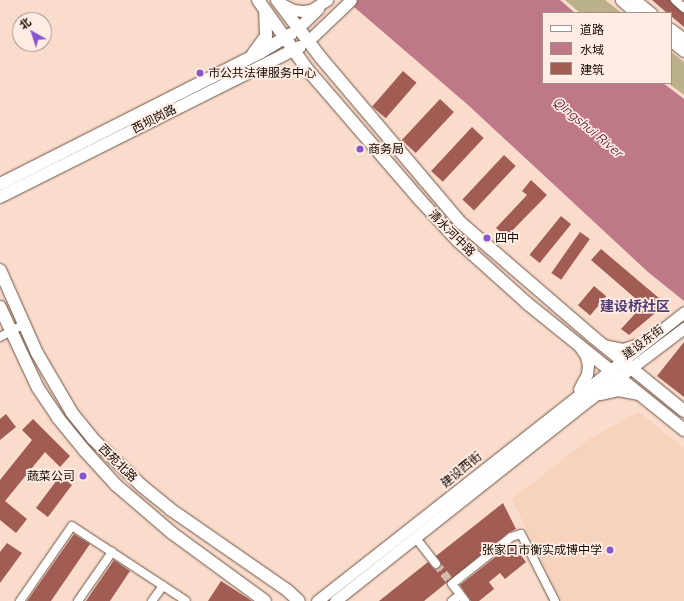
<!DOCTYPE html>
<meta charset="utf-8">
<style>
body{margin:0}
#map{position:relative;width:684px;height:601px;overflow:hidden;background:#fadccc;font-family:Quicksand,"Noto Sans SC",sans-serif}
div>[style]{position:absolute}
.built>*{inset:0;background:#f7d2bd}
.green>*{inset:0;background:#bab089}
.water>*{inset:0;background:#bf7887}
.building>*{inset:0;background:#a15d54;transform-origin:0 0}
.street-tunnel>*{height:8px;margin-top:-4px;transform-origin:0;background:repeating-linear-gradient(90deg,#d7bcae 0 8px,transparent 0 12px)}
.roads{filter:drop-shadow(0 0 1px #6d5446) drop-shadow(0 0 1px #6d5446)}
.street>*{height:8px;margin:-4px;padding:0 4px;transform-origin:4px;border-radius:4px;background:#fff}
.secondary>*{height:11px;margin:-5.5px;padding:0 5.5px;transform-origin:5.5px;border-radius:5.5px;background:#fff}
.primary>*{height:12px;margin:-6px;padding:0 6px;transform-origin:6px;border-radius:6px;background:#fff}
.dots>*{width:11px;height:11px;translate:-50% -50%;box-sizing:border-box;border:2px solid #ffece2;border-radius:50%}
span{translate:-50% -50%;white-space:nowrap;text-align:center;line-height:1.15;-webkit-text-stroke:3.5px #ffece2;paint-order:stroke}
.poi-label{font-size:12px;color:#130905}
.left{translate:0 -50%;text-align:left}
.right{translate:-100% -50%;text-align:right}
.street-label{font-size:12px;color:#130905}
.water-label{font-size:13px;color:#580023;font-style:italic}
.quarter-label{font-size:14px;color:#523c78;font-weight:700}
.legend{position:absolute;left:542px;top:12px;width:130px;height:72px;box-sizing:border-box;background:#ffece2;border:1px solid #a1918a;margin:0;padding:5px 7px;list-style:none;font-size:12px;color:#130905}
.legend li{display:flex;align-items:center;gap:8px;height:20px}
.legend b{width:20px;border:1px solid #a1918a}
.north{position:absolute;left:12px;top:12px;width:40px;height:40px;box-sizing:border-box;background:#ffece2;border:1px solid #a1918a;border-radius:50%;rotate:321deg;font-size:11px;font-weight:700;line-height:16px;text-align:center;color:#130905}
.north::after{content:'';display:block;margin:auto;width:14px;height:18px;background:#8756cf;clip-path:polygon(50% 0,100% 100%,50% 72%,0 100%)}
</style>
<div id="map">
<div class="built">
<i style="clip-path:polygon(639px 412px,684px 448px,684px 601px,561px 601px,512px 499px,589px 439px)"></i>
</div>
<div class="green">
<i style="clip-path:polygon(565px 0,605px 0,622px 13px,580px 13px)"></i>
<i style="clip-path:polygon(671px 52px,684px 62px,684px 95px,668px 83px,671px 83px)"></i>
</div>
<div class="water">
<i style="clip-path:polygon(346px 0,560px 0,575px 13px,543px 13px,543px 83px,663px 83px,684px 99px,684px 301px,648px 272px,468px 105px)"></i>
</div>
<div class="building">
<i style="clip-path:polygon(652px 0,670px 0,684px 13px,684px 27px,671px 16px,671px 13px,667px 13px)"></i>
<i style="left:403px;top:71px;width:18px;height:47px;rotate:41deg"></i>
<i style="left:440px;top:99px;width:19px;height:56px;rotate:43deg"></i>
<i style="left:472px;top:127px;width:16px;height:60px;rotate:43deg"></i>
<i style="left:504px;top:155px;width:16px;height:61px;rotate:43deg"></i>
<i style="clip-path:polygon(531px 180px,547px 195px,506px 237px,496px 228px,527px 195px,522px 191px)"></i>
<i style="left:561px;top:216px;width:13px;height:50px;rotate:39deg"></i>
<i style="left:580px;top:232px;width:12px;height:50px;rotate:35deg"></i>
<i style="clip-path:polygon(601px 249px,666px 304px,629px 335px,621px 329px,643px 305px,591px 260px)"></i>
<i style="left:594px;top:286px;width:16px;height:25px;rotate:40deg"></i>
<i style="clip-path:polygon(684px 342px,684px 397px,657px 376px)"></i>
<i style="clip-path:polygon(6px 414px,16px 427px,0 440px,0 419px)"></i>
<i style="clip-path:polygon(33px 419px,70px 456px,60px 467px,45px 452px,5px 501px,27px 519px,16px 533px,0 520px,0 480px,32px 440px,22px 430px)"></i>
<i style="left:60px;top:476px;width:15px;height:40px;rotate:37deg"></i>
<i style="clip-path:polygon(503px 503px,516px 529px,508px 533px,424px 601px,379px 601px,428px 562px,434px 569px,440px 568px,441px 563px,436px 556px)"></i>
<i style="clip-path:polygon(74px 534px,90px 544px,51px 601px,27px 601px)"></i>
<i style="clip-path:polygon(7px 543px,22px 553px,0 583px,0 552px)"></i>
<i style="clip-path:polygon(512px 544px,526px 562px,505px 579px,500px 573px,489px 582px,494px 589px,479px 601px,471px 601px,460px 585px)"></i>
<i style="clip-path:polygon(114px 560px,130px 571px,110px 601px,86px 601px)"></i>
<i style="clip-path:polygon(221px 581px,252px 601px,208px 601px)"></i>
</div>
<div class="street-tunnel">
<i style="left:436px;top:564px;width:22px;rotate:51deg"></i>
</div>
<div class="roads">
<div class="street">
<i style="left:675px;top:0;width:12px;rotate:42deg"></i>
<i style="left:0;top:337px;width:27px;rotate:-28deg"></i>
<i style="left:415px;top:537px;width:34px;rotate:52deg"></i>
<i style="left:20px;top:601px;width:91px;rotate:-55.3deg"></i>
<i style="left:72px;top:526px;width:136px;rotate:33.3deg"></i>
<i style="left:78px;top:601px;width:60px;rotate:-55.2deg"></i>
<i style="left:152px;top:601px;width:19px;rotate:-54deg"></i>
<i style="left:452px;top:601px;width:10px;rotate:-37deg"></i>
<i style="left:465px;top:601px;width:21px;rotate:-127deg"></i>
<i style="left:452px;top:584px;width:75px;rotate:-38.5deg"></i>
<i style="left:511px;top:537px;width:10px;rotate:-17deg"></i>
<i style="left:521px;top:534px;width:75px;rotate:63.1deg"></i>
</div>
<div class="secondary">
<i style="left:621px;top:0;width:20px;rotate:41deg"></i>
<i style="left:635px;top:0;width:21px;rotate:39deg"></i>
<i style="left:280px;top:3px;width:15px;rotate:28deg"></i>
<i style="left:293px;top:10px;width:10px;rotate:6deg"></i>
<i style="left:303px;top:11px;width:8px;rotate:-7deg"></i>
<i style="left:311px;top:10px;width:19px;rotate:-32deg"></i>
<i style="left:298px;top:28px;width:28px;rotate:-44deg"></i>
<i style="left:671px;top:29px;width:16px;rotate:38deg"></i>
<i style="left:308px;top:41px;width:59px;rotate:-43.6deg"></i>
<i style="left:671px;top:41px;width:16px;rotate:38deg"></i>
<i style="left:602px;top:345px;width:21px;rotate:11deg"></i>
<i style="left:623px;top:349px;width:13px;rotate:-18deg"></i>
<i style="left:579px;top:389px;width:17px;rotate:-62deg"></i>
<i style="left:587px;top:374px;width:9px;rotate:-84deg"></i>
<i style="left:588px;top:365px;width:9px;rotate:-103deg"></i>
<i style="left:586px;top:356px;width:11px;rotate:-124deg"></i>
<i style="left:601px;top:394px;width:17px;rotate:-13deg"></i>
<i style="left:618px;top:390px;width:21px;rotate:11deg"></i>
<i style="left:317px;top:601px;width:467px;rotate:-38.2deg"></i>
<i style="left:335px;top:601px;width:325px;rotate:-38.4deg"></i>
<i style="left:590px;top:399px;width:118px;rotate:-37.1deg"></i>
</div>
<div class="primary">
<i style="left:258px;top:0;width:85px;rotate:54.6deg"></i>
<i style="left:307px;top:69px;width:173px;rotate:49.2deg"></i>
<i style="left:420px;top:200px;width:56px;rotate:47.2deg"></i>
<i style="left:458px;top:241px;width:94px;rotate:42deg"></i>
<i style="left:528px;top:304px;width:201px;rotate:38.9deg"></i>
<i style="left:277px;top:0;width:73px;rotate:52.8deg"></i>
<i style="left:321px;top:58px;width:216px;rotate:49.7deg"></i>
<i style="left:461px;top:223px;width:174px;rotate:40.8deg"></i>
<i style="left:593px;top:337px;width:117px;rotate:39.1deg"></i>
<i style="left:253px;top:54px;width:22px;rotate:-54deg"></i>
<i style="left:266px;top:36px;width:23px;rotate:-92deg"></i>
<i style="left:0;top:184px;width:292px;rotate:-26.8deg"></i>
<i style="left:261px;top:52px;width:35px;rotate:-31deg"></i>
<i style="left:0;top:197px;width:335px;rotate:-26.6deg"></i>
<i style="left:0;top:270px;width:91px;rotate:66deg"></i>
<i style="left:37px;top:353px;width:69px;rotate:59.7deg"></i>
<i style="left:72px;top:413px;width:33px;rotate:51deg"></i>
<i style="left:93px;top:439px;width:68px;rotate:43.8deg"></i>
<i style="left:142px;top:486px;width:36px;rotate:39deg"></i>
<i style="left:170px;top:509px;width:142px;rotate:34.7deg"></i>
<i style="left:287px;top:590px;width:16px;rotate:43deg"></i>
<i style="left:0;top:307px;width:89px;rotate:64.9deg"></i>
<i style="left:38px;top:388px;width:36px;rotate:56deg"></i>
<i style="left:58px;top:418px;width:43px;rotate:50.7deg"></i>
<i style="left:85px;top:451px;width:46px;rotate:47.6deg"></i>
<i style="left:116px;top:485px;width:74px;rotate:40.6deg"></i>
<i style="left:172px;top:533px;width:115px;rotate:36.2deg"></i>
</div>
</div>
<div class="dots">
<i style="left:200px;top:73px;background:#8756cf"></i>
<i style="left:360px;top:149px;background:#8756cf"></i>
<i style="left:487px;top:238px;background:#8756cf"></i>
<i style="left:83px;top:476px;background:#8756cf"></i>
<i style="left:610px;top:550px;background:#8756cf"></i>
</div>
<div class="poi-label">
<span class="left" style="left:208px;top:73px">市公共法律服务中心</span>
<span class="left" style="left:368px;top:149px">商务局</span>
<span class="left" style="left:495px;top:238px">四中</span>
<span class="right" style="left:75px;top:476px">蔬菜公司</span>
<span class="right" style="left:602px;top:550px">张家口市衡实成博中学</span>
</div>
<div class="street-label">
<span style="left:154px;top:119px;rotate:-27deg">西坝岗路</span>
<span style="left:452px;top:233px;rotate:45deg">清水河中路</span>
<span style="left:643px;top:342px;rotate:-37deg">建设东街</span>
<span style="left:118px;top:463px;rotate:44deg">西苑北路</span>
<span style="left:461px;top:470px;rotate:-39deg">建设西街</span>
</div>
<div class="water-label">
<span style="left:588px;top:127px;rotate:40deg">Qingshui River</span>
</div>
<div class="quarter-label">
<span style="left:635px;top:306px">建设桥社区</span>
</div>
<ul class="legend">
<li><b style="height:5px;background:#fff"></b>道路</li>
<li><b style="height:11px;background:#bf7887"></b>水域</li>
<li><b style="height:11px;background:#a15d54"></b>建筑</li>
</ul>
<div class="north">北</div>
</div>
